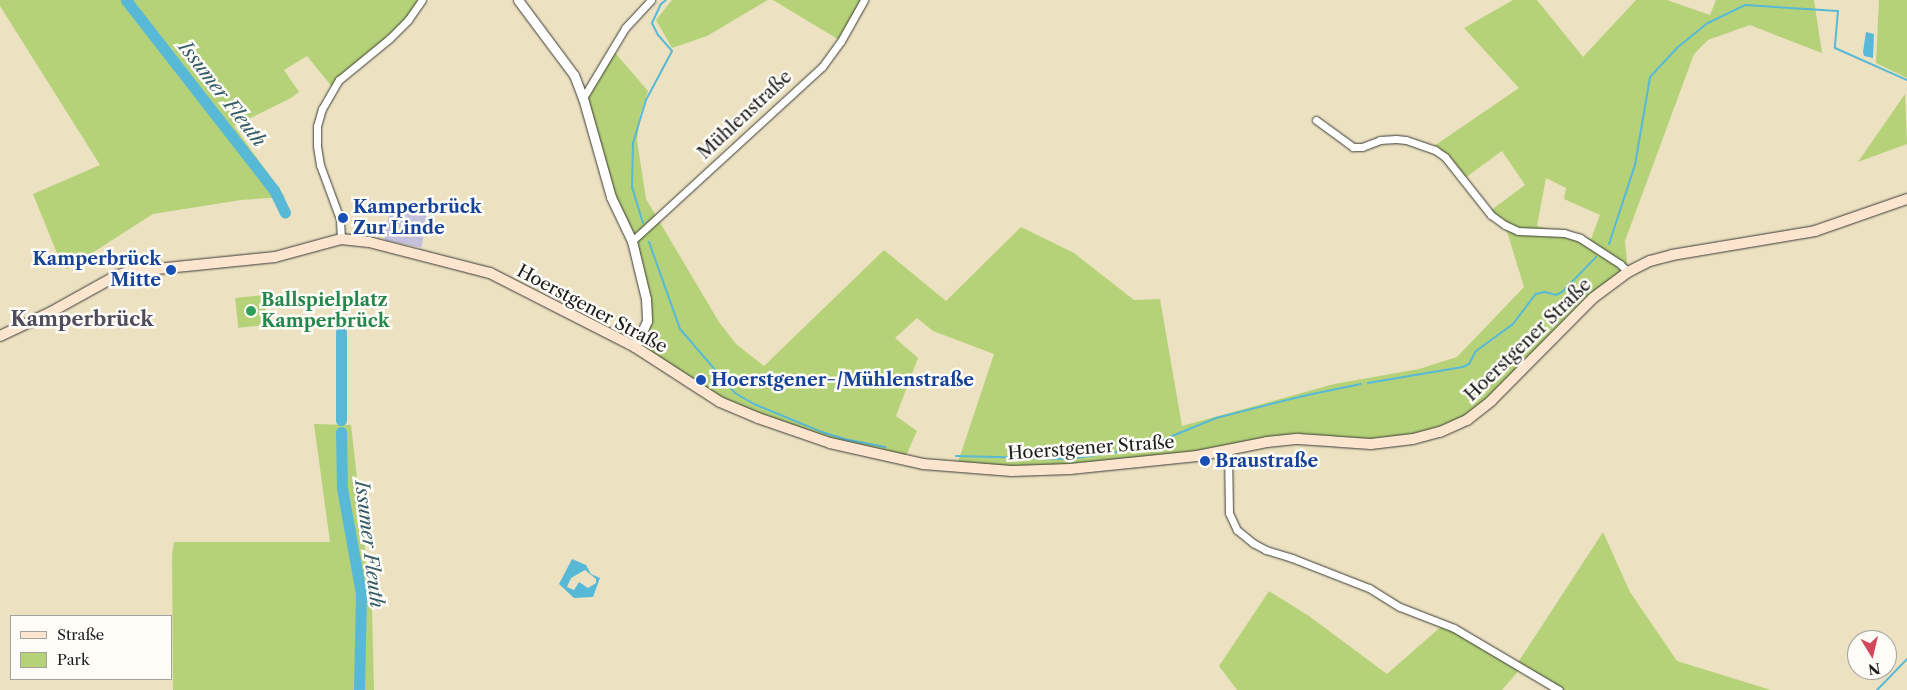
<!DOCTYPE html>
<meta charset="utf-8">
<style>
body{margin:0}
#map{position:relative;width:1907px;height:690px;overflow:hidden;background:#ece2c2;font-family:"Libre Caslon Text",serif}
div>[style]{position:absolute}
.industrial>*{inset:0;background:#c4c0db;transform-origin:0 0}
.green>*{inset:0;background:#b5d279;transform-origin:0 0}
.water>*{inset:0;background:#58b9d6}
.stream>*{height:2px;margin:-1px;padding:0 1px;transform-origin:1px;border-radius:1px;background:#58b9d6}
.river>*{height:11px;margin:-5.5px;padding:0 5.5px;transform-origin:5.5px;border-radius:5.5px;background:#58b9d6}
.roads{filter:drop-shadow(0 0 1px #3b3a35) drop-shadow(0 0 1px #3b3a35)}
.minor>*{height:7px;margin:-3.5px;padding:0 3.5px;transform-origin:3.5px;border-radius:3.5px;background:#fff}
.tertiary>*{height:9px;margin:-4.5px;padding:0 4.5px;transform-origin:4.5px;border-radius:4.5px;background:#fff}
.secondary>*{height:10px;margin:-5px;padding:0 5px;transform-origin:5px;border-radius:5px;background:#fbe5cf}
.dots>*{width:14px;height:14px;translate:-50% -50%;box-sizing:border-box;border:2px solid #fdfcf7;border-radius:50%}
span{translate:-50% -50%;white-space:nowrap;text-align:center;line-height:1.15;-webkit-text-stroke:5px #fdfcf7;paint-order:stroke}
.street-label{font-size:18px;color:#1c1c1c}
.transit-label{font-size:18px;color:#164399;font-weight:700}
.left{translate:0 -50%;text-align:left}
.right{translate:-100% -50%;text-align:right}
.leisure-label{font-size:18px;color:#27864d;font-weight:700}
.water-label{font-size:19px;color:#345b66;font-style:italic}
.quarter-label{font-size:20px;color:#4f4c5d;font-weight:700}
.legend{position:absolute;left:10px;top:615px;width:162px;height:65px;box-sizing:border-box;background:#fdfcf7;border:1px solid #a3a29f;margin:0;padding:6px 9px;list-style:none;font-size:15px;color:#1c1c1c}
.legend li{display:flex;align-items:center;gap:10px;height:25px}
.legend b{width:25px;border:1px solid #a3a29f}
.north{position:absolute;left:1847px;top:630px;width:50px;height:50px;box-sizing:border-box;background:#fdfcf7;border:1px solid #a3a29f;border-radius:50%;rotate:171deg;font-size:14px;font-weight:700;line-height:20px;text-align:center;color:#1c1c1c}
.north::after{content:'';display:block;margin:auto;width:18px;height:22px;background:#d1495b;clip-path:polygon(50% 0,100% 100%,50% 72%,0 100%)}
</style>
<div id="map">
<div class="industrial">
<i style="left:391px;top:205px;width:38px;height:36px;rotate:11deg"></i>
</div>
<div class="green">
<i style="clip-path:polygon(0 0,418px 0,421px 2px,408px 20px,333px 88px,307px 56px,284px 70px,299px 92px,291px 98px,234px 126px,285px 197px,241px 200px,153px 214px,67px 269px,56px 251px,33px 194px,100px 165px,0 6px)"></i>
<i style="clip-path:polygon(672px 0,768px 0,707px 36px,672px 48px,656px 20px)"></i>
<i style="clip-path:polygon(773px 0,864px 0,841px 41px)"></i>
<i style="clip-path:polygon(evenodd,1513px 0,1537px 0,1583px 57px,1636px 0,1667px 0,1710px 15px,1716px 0,1814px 0,1822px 53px,1750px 25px,1708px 40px,1694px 54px,1625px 241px,1628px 272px,1480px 411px,1413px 439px,1296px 442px,1070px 469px,956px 468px,994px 354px,933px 331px,917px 318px,895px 338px,918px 358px,896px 416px,917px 431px,904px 460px,757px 418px,635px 347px,647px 321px,632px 241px,611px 197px,583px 98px,611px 48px,648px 91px,640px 115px,637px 140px,646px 199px,719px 322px,736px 344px,764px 366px,884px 250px,946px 301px,1021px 227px,1074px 253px,1134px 300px,1160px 299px,1182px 426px,1334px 384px,1419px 369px,1457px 357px,1524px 287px,1505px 225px,1490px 211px,1525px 185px,1502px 151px,1465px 178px,1461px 178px,1448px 154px,1434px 146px,1519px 88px,1464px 28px,1513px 0,1546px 178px,1566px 188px,1564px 199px,1600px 215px,1591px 239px,1537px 226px,1546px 178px)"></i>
<i style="clip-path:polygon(1879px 0,1907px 0,1907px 78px,1876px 63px)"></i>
<i style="clip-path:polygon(1905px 94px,1907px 144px,1858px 162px)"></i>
<i style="left:264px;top:295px;width:30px;height:29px;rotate:84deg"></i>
<i style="clip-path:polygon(314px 424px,351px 425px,372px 609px,374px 690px,173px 690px,172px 555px,174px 542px,330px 542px)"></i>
<i style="clip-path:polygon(1603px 532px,1630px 592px,1677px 661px,1771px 690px,1557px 690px,1522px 667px,1502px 690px,1237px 690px,1219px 666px,1269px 591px,1309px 616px,1387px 674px,1444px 624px,1517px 664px)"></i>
</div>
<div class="water">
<i style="clip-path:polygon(1866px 32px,1874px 34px,1873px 58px,1864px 56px,1863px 52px)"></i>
<i style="clip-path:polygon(evenodd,572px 559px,586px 565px,591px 574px,600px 578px,593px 597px,574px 598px,559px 584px,572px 559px,585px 570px,596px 579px,596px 583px,588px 588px,579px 582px,574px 590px,567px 587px,571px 578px,585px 570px)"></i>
</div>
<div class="stream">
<i style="left:643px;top:223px;width:37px;rotate:-107deg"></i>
<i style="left:632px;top:188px;width:45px;rotate:-88.7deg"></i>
<i style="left:633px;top:143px;width:45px;rotate:-73.2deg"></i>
<i style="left:646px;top:100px;width:55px;rotate:-62deg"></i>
<i style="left:672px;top:51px;width:21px;rotate:-131deg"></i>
<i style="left:658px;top:35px;width:13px;rotate:-117deg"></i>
<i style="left:652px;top:23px;width:21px;rotate:-65deg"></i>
<i style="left:661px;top:4px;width:6px;rotate:-39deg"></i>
<i style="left:649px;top:242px;width:92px;rotate:70.4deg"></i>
<i style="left:680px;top:329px;width:84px;rotate:49.3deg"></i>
<i style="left:735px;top:393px;width:22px;rotate:30deg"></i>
<i style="left:754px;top:404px;width:74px;rotate:22.4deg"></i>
<i style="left:822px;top:432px;width:28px;rotate:17deg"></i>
<i style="left:849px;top:440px;width:37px;rotate:11deg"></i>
<i style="left:1609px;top:244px;width:83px;rotate:-71.8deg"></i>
<i style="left:1635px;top:165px;width:89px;rotate:-80.3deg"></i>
<i style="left:1650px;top:77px;width:41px;rotate:-47deg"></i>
<i style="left:1678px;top:47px;width:38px;rotate:-39deg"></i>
<i style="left:1708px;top:23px;width:41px;rotate:-25.9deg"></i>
<i style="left:1745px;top:5px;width:93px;rotate:3.7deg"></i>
<i style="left:1838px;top:11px;width:37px;rotate:95deg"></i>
<i style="left:1835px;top:48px;width:79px;rotate:24deg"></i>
<i style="left:1368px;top:383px;width:96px;rotate:-9.6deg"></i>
<i style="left:1463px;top:367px;width:7px;rotate:-27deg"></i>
<i style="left:1469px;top:364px;width:15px;rotate:-62deg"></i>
<i style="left:1476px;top:351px;width:46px;rotate:-36.1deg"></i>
<i style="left:1513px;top:324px;width:38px;rotate:-53deg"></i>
<i style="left:1536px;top:294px;width:9px;rotate:-13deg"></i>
<i style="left:1545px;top:292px;width:11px;rotate:15deg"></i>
<i style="left:1556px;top:295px;width:7px;rotate:-27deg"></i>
<i style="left:1562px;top:292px;width:49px;rotate:-45.8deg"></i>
<i style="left:956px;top:456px;width:113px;rotate:1.5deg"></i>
<i style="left:1069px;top:459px;width:75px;rotate:-8.5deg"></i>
<i style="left:1143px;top:448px;width:79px;rotate:-22.3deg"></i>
<i style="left:1216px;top:418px;width:90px;rotate:-14.2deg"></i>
<i style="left:1303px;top:396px;width:59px;rotate:-11.7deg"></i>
<i style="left:1877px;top:690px;width:43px;rotate:-45.9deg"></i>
</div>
<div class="river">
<i style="left:126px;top:0;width:241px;rotate:52.1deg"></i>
<i style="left:274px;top:190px;width:25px;rotate:64deg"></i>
<i style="left:341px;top:332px;width:88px;rotate:90deg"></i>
<i style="left:341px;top:432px;width:56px;rotate:89deg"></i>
<i style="left:342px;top:488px;width:108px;rotate:79.8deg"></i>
<i style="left:361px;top:594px;width:96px;rotate:91.2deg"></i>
</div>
<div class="roads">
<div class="minor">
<i style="left:583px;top:98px;width:82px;rotate:-59deg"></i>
<i style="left:625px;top:28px;width:38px;rotate:-47deg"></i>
<i style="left:1316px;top:120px;width:46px;rotate:36.1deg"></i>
<i style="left:1353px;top:147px;width:9px"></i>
<i style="left:1362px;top:147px;width:19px;rotate:-21deg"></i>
<i style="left:1380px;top:140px;width:16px;rotate:-4deg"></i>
<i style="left:1396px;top:139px;width:10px;rotate:6deg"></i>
<i style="left:1406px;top:140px;width:31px;rotate:19deg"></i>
<i style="left:1435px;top:150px;width:12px;rotate:35deg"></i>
<i style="left:1445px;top:157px;width:74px;rotate:51.6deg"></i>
<i style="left:1491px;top:215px;width:17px;rotate:36deg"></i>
<i style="left:1505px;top:225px;width:14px;rotate:25deg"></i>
<i style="left:1518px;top:231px;width:46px;rotate:2.5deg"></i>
<i style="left:1564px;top:233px;width:17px;rotate:17deg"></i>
<i style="left:1580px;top:238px;width:48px;rotate:33deg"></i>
<i style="left:1620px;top:264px;width:11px;rotate:45deg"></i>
<i style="left:341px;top:239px;width:20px;rotate:-93deg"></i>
<i style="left:340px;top:219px;width:58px;rotate:-110.3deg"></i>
<i style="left:320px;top:165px;width:20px;rotate:-99deg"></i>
<i style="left:317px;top:145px;width:19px;rotate:-90deg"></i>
<i style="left:317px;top:126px;width:18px;rotate:-74deg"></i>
<i style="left:322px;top:109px;width:34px;rotate:-60deg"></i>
<i style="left:339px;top:80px;width:65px;rotate:-39.4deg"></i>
<i style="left:389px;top:39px;width:27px;rotate:-45deg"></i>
<i style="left:408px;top:20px;width:24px;rotate:-55deg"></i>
<i style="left:632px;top:241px;width:258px;rotate:-42.5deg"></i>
<i style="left:822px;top:67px;width:32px;rotate:-54deg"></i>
<i style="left:841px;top:41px;width:47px;rotate:-60.7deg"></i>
<i style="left:1228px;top:450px;width:63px;rotate:89.1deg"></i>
<i style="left:1229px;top:513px;width:19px;rotate:65deg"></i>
<i style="left:1237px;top:530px;width:21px;rotate:39deg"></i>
<i style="left:1253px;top:543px;width:15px;rotate:28deg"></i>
<i style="left:1266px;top:550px;width:27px;rotate:17deg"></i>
<i style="left:1292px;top:558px;width:83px;rotate:21.3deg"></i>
<i style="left:1369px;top:588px;width:36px;rotate:32deg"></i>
<i style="left:1400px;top:607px;width:58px;rotate:21.3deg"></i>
<i style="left:1454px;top:628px;width:122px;rotate:30.6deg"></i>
</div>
<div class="tertiary">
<i style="left:518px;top:0;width:94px;rotate:53.3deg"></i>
<i style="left:574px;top:75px;width:25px;rotate:69deg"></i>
<i style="left:583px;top:98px;width:103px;rotate:74.2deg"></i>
<i style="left:611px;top:197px;width:49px;rotate:64.5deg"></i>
<i style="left:632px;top:241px;width:60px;rotate:76.4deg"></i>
<i style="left:646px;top:299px;width:22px;rotate:87deg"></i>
<i style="left:647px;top:321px;width:29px;rotate:115deg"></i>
</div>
<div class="secondary">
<i style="left:0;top:336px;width:56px;rotate:-25.2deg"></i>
<i style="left:51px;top:312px;width:74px;rotate:-29deg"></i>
<i style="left:116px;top:276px;width:12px;rotate:-20deg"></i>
<i style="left:127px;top:272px;width:149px;rotate:-5.8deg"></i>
<i style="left:275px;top:257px;width:68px;rotate:-15.3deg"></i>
<i style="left:341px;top:239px;width:28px;rotate:6deg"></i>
<i style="left:369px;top:242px;width:125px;rotate:14.4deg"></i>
<i style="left:490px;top:273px;width:163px;rotate:27deg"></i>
<i style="left:635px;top:347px;width:101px;rotate:32.9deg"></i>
<i style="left:720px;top:402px;width:41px;rotate:22.8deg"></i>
<i style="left:758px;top:418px;width:76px;rotate:19.1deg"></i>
<i style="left:830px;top:443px;width:95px;rotate:12.7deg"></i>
<i style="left:923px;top:464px;width:89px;rotate:4.5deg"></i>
<i style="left:1012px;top:471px;width:58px;rotate:-2deg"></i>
<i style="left:1070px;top:469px;width:128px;rotate:-5.8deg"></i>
<i style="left:1197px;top:456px;width:71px;rotate:-11.3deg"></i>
<i style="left:1267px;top:442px;width:31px;rotate:-6deg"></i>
<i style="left:1298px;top:439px;width:73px;rotate:3.9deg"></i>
<i style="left:1371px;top:444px;width:42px;rotate:-6.8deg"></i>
<i style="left:1413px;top:439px;width:28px;rotate:-15deg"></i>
<i style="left:1440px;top:432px;width:30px;rotate:-24deg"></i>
<i style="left:1467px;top:420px;width:31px;rotate:-38deg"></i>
<i style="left:1491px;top:401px;width:145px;rotate:-45.3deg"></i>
<i style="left:1593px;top:298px;width:44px;rotate:-36.6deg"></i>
<i style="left:1628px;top:272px;width:25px;rotate:-27deg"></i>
<i style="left:1650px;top:261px;width:23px;rotate:-15deg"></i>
<i style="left:1672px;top:255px;width:145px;rotate:-9.5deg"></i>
<i style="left:1815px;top:231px;width:97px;rotate:-19.2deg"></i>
</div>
</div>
<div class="dots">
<i style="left:343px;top:218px;background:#1a4fb4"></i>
<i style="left:171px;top:270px;background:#1a4fb4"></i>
<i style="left:251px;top:311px;background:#2e9e5b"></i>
<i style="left:701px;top:380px;background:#1a4fb4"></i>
<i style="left:1205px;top:461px;background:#1a4fb4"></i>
</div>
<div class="street-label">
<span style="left:745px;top:115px;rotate:-43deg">Mühlenstraße</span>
<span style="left:592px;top:309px;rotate:28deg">Hoerstgener Straße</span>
<span style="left:1528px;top:340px;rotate:-44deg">Hoerstgener Straße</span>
<span style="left:1091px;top:448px;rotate:-4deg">Hoerstgener Straße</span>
</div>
<div class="transit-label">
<span class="left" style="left:353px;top:218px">Kamperbrück<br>Zur Linde</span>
<span class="right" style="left:161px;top:270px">Kamperbrück<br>Mitte</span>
<span class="left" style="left:711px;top:380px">Hoerstgener−/Mühlenstraße</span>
<span class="left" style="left:1215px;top:461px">Braustraße</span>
</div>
<div class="leisure-label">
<span class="left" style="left:261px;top:311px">Ballspielplatz<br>Kamperbrück</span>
</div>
<div class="water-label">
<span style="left:222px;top:94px;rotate:52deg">Issumer Fleuth</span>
<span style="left:369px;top:544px;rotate:83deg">Issumer Fleuth</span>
</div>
<div class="quarter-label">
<span style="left:82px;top:319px">Kamperbrück</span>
</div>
<ul class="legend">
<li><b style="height:6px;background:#fbe5cf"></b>Straße</li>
<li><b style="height:14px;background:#b5d279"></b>Park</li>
</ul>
<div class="north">N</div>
</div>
